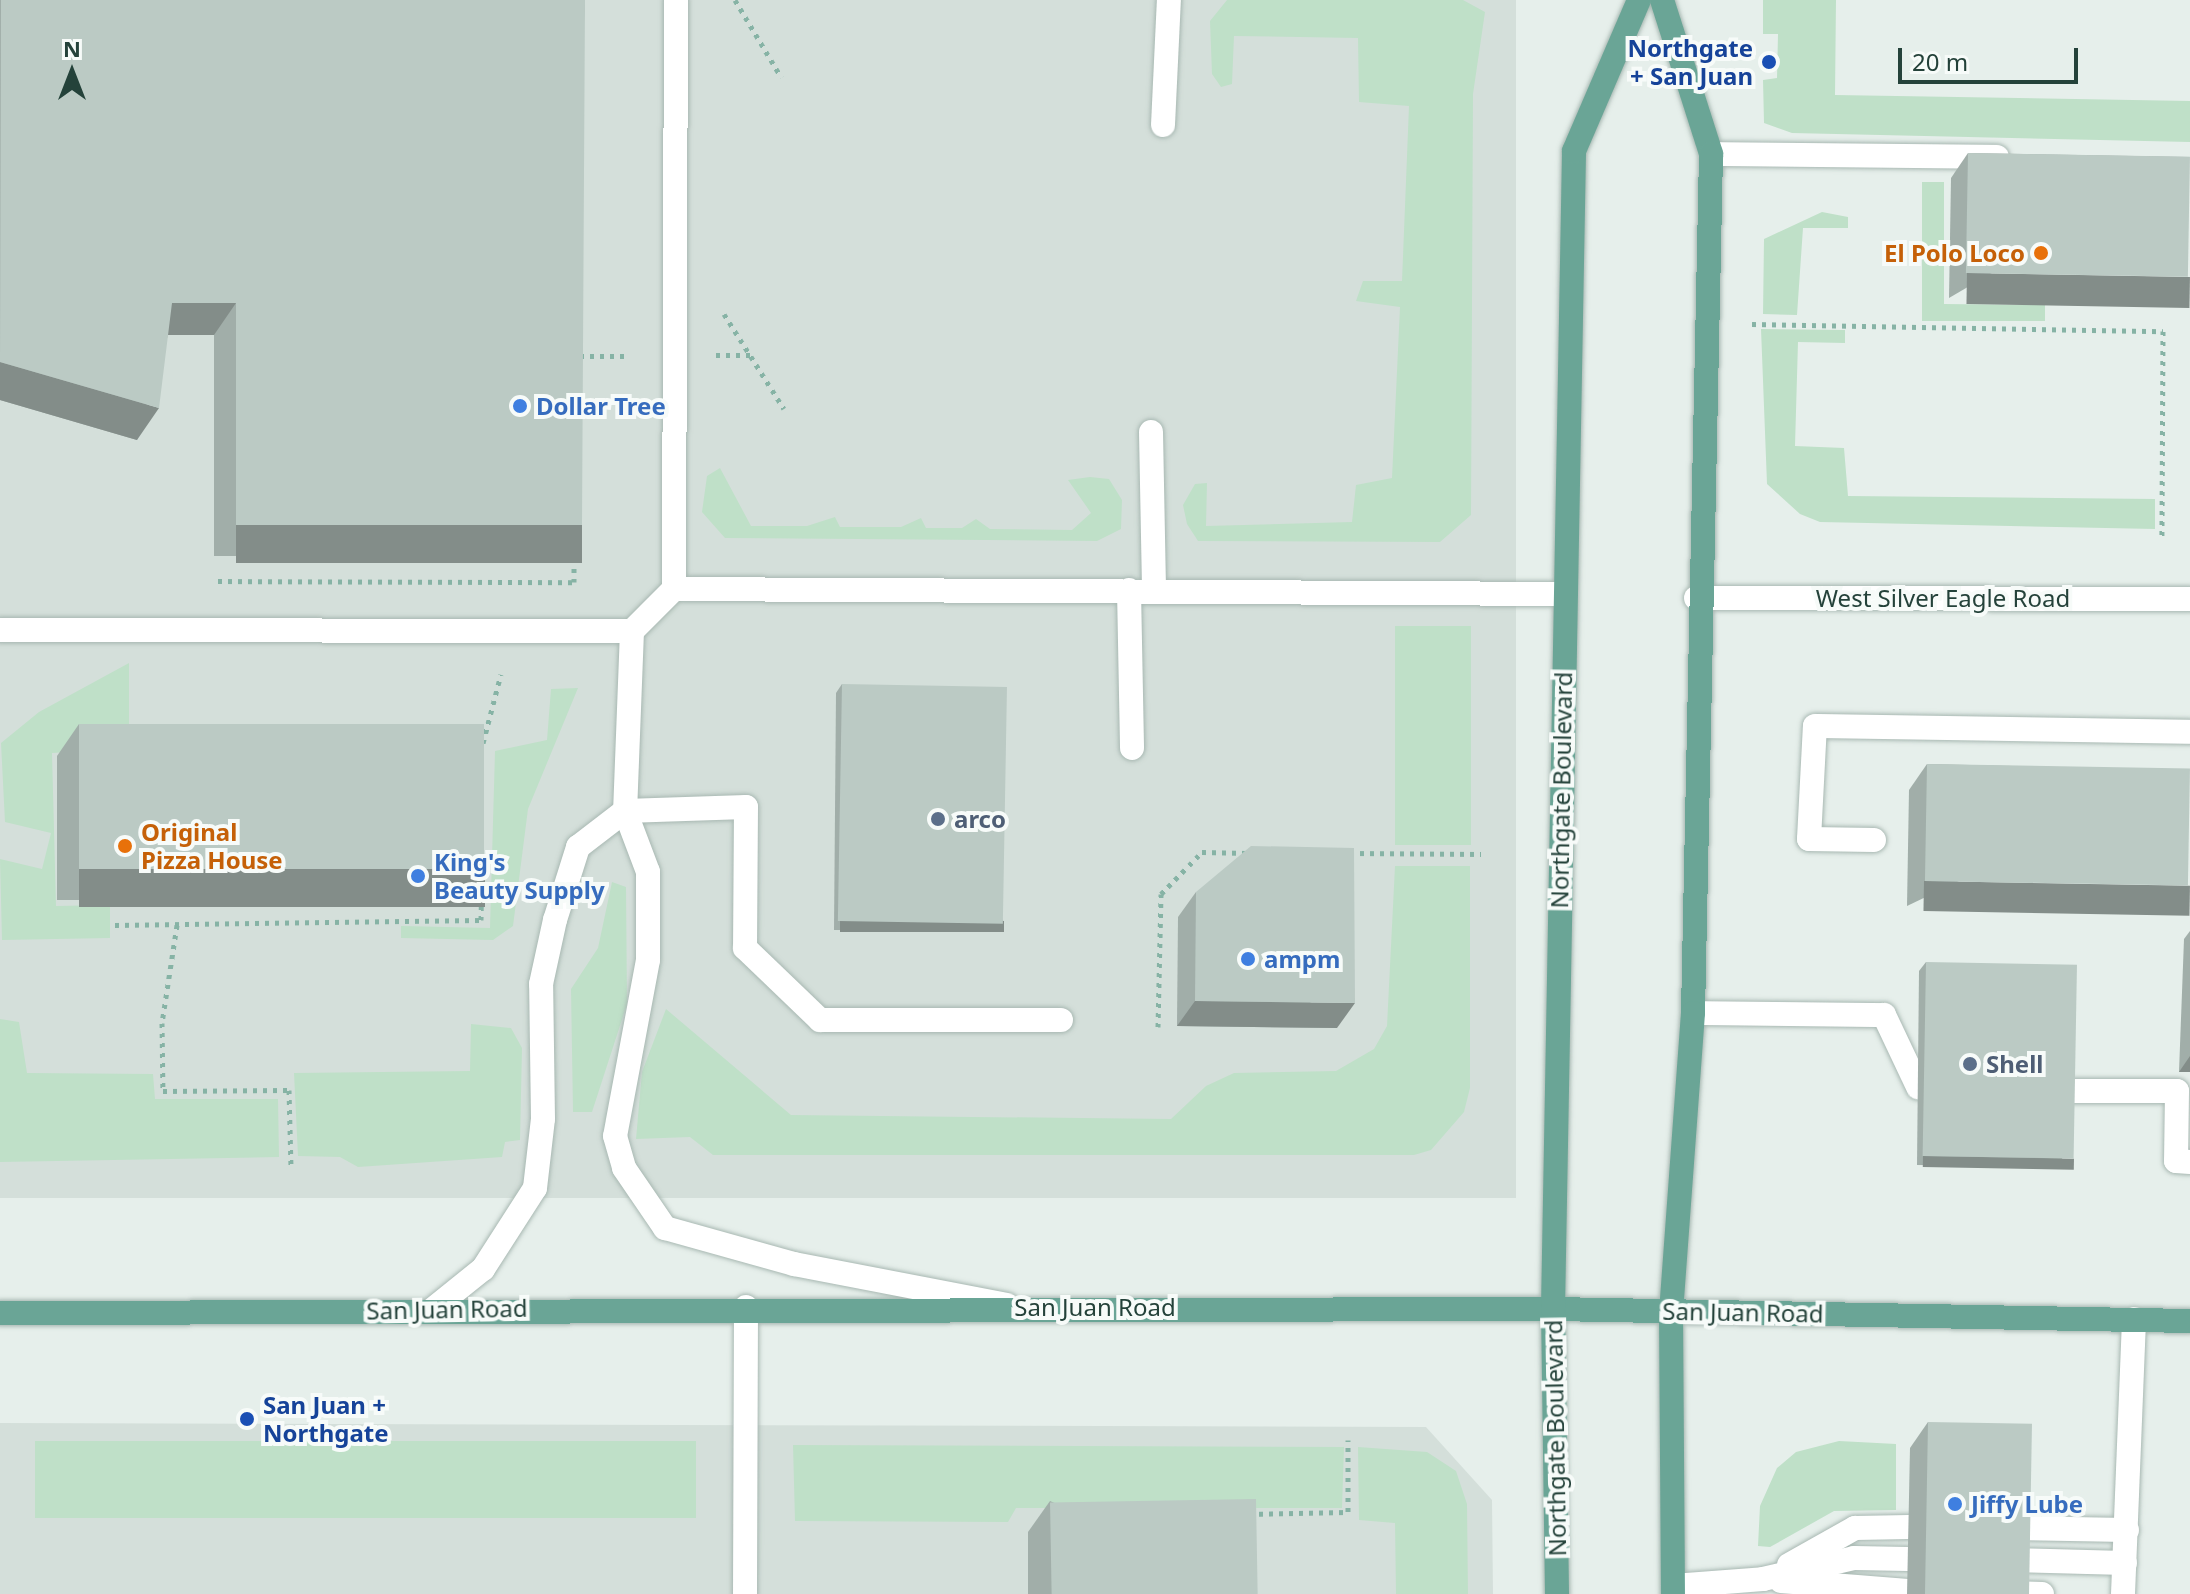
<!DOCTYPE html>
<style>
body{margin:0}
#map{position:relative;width:2190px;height:1594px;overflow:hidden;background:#e6efeb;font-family:"Noto Sans",sans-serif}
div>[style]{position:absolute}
.built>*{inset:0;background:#d4dfda;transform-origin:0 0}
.green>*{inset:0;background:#bfe0c8;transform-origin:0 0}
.path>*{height:5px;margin-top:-2.5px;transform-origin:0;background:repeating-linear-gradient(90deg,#86b3a5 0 4px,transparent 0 10px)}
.roads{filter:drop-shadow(0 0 2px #a8b8b2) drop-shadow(0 0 2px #a8b8b2)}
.minor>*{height:24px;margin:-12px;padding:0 12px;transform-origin:12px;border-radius:12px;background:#fff}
.major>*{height:24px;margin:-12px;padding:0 12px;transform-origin:12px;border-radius:12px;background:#6aa596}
.wall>*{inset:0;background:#a1aea9}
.shaded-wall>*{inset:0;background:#838d89;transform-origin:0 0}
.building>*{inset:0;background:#bbcac4;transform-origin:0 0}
.dots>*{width:22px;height:22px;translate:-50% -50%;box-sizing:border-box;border:4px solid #f7fbf9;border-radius:50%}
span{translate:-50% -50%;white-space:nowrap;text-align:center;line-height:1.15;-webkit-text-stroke:8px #f7fbf9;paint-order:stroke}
.transit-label{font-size:24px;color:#164399;font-weight:700}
.right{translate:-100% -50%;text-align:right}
.left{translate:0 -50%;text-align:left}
.food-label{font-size:24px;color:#c56008;font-weight:700}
.shop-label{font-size:24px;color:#366cbe;font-weight:700}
.street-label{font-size:24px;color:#24423a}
.service-label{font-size:24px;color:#4e5e75;font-weight:700}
.north{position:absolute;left:32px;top:32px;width:80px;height:80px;-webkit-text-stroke:6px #f7fbf9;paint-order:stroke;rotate:0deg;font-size:22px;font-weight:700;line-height:32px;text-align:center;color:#24423a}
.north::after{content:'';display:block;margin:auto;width:28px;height:36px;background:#24423a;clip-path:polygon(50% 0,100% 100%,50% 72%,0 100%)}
.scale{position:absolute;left:1898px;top:48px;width:180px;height:36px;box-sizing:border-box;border:4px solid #24423a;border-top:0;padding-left:10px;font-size:24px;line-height:28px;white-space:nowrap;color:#24423a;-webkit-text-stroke:6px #f7fbf9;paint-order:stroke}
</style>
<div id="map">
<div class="built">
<i style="left:0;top:0;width:1516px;height:1198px"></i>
<i style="clip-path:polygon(0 1423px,1426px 1427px,1492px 1500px,1493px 1594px,0 1594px)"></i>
</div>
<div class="green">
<i style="clip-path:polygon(1227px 0,1463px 0,1485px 12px,1473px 94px,1471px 515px,1440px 542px,1198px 541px,1187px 524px,1183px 505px,1195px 484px,1207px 483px,1206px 526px,1352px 522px,1356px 485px,1392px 478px,1400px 307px,1356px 301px,1363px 281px,1402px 281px,1409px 106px,1359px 102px,1358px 38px,1234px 36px,1232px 84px,1221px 87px,1212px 74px,1210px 21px)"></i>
<i style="clip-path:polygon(1763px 0,1836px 0,1835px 95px,2190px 101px,2190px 142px,1792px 133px,1764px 123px,1763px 80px,1777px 78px,1778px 34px,1763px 34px)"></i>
<i style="clip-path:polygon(1922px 182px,1944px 182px,1944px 304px,2045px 305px,2045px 321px,1922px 321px)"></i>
<i style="clip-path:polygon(1822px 212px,1848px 217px,1848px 228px,1803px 228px,1797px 315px,1763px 314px,1764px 239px)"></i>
<i style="clip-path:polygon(1761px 329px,1845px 330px,1845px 343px,1798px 342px,1795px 446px,1844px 448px,1848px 496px,2155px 499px,2155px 529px,1820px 522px,1800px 514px,1767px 484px)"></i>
<i style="clip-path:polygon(720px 468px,751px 526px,807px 526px,835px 517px,840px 527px,901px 527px,921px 518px,926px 528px,962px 528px,976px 519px,990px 529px,1072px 530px,1091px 513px,1068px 480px,1090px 477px,1109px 479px,1122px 500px,1121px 529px,1097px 541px,725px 538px,702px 512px,707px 476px)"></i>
<i style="left:1395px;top:626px;width:76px;height:219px"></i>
<i style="clip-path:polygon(129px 663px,129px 737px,106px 750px,52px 753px,56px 906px,110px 905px,110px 938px,2px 940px,0 859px,42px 869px,51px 833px,5px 822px,1px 743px,39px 712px)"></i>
<i style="clip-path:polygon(578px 688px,528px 809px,513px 926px,493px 940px,401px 938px,401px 926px,490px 928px,495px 751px,547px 740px,551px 689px)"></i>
<i style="clip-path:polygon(1395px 866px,1470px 866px,1470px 1088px,1464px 1112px,1431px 1150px,1414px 1155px,713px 1155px,690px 1137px,636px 1139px,642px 1072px,666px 1009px,791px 1115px,1171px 1119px,1206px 1086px,1234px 1073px,1336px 1071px,1374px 1049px,1387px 1026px)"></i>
<i style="clip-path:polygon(612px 882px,626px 887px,627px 1004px,592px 1112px,573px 1112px,571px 989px,598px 948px)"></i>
<i style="clip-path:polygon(0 1019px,19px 1022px,27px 1073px,153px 1074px,155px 1099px,278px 1099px,279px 1157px,0 1162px)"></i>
<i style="clip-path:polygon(471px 1024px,511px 1028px,522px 1048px,520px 1140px,505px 1142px,502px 1157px,358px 1167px,340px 1157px,298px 1156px,294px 1073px,470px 1071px)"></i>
<i style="left:35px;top:1441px;width:661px;height:77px"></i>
<i style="clip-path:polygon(1839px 1441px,1896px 1444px,1896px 1510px,1834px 1511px,1770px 1547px,1758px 1546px,1760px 1506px,1777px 1468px,1796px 1452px)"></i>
<i style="clip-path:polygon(793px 1445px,1344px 1447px,1342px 1508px,1016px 1508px,1008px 1522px,795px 1521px)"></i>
<i style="clip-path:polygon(1358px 1447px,1427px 1452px,1456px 1471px,1467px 1504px,1468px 1594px,1396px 1594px,1395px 1523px,1359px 1520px)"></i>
</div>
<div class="path">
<i style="left:735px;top:0;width:90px;rotate:59.1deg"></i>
<i style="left:724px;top:314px;width:112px;rotate:57.7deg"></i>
<i style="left:1752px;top:324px;width:411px;rotate:1deg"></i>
<i style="left:2163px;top:331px;width:207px;rotate:90.3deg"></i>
<i style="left:716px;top:355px;width:34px"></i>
<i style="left:580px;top:356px;width:50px"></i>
<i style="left:218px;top:581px;width:356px;rotate:0.2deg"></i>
<i style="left:574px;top:582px;width:53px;rotate:-90deg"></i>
<i style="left:483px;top:743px;width:71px;rotate:-75.4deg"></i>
<i style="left:1350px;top:853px;width:131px;rotate:0.4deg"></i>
<i style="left:115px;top:925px;width:366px;rotate:-0.8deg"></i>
<i style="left:481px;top:920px;width:53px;rotate:-88.9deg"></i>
<i style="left:177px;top:925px;width:99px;rotate:98.7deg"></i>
<i style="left:162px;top:1023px;width:68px;rotate:89.2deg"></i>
<i style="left:163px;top:1091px;width:126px;rotate:-0.5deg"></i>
<i style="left:289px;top:1090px;width:78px;rotate:88.5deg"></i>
<i style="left:1158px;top:1027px;width:133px;rotate:-88.7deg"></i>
<i style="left:1161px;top:894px;width:59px;rotate:-45.7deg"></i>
<i style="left:1202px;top:852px;width:46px;rotate:1.2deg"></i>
<i style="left:1249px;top:1514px;width:99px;rotate:-1.2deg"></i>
<i style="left:1348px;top:1512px;width:72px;rotate:-90deg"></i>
</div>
<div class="roads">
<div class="minor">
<i style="left:1163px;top:125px;width:125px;rotate:-87.3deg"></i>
<i style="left:1711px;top:154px;width:286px;rotate:0.6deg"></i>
<i style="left:1151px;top:432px;width:158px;rotate:88.9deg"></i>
<i style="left:674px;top:589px;width:589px;rotate:-89.81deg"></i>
<i style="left:1129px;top:590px;width:158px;rotate:88.9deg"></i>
<i style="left:1696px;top:598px;width:494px;rotate:0.1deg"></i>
<i style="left:0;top:630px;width:632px;rotate:0.09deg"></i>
<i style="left:632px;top:631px;width:59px;rotate:-45deg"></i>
<i style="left:674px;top:589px;width:889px;rotate:0.32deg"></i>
<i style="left:632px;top:631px;width:180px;rotate:92.2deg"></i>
<i style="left:625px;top:811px;width:65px;rotate:69.3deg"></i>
<i style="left:648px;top:872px;width:88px;rotate:90deg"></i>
<i style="left:648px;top:960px;width:179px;rotate:100.6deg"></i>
<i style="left:615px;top:1136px;width:33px;rotate:74deg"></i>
<i style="left:624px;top:1168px;width:73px;rotate:55.7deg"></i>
<i style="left:665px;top:1228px;width:134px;rotate:15.6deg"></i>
<i style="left:794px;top:1264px;width:217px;rotate:10.9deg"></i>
<i style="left:1874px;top:840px;width:65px;rotate:-179.1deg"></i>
<i style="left:1809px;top:839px;width:113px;rotate:-87deg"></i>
<i style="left:1815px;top:726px;width:375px;rotate:0.9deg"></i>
<i style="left:1693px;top:1013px;width:191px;rotate:0.6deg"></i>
<i style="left:1884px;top:1015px;width:80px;rotate:64.7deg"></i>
<i style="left:2069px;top:1091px;width:108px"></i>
<i style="left:2177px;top:1091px;width:70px;rotate:90.8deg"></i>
<i style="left:2176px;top:1161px;width:14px;rotate:4deg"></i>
<i style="left:433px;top:1309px;width:64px;rotate:-38.7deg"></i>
<i style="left:483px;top:1269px;width:96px;rotate:-57.3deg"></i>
<i style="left:535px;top:1188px;width:69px;rotate:-83.4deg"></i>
<i style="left:543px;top:1119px;width:135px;rotate:-90.8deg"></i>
<i style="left:541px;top:984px;width:66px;rotate:-77.7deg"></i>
<i style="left:555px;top:920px;width:77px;rotate:-72.5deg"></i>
<i style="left:578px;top:847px;width:59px;rotate:-37.5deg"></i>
<i style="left:625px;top:811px;width:121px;rotate:-1.9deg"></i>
<i style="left:746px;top:807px;width:141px;rotate:90.4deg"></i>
<i style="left:745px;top:948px;width:104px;rotate:43.8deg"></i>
<i style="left:820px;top:1020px;width:241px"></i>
<i style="left:2013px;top:1528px;width:114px;rotate:1deg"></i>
<i style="left:2012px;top:1560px;width:113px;rotate:1.5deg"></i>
<i style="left:1789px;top:1565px;width:76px;rotate:-29.3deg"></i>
<i style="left:1855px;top:1528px;width:54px;rotate:-1.1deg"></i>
<i style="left:1781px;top:1581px;width:127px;rotate:4.5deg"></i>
<i style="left:1673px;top:1586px;width:90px;rotate:-4.4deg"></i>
<i style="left:1763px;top:1579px;width:93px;rotate:-13deg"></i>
<i style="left:1854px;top:1558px;width:54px;rotate:1.1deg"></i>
<i style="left:2012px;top:1593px;width:30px;rotate:2deg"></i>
<i style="left:745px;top:1594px;width:287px;rotate:-89.8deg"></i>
<i style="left:2123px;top:1594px;width:275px;rotate:-87.7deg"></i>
</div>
<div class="major">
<i style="left:1662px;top:0;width:162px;rotate:72.3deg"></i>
<i style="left:1711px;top:154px;width:859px;rotate:91.2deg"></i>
<i style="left:1693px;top:1013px;width:299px;rotate:94.2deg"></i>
<i style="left:1671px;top:1311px;width:283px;rotate:89.6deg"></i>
<i style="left:0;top:1313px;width:1553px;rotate:-0.15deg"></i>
<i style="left:1553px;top:1309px;width:637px;rotate:1.08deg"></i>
<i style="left:1557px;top:1594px;width:285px;rotate:-90.8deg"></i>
<i style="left:1553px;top:1309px;width:1158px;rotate:-88.96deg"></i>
<i style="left:1574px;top:151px;width:164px;rotate:-66.7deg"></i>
</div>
</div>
<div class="wall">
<i style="clip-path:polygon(0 0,585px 0,560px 556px,214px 556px,214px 335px,168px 335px,137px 440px,0 400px)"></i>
<i style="clip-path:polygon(1968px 153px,2190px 157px,1949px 298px,1951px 178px)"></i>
<i style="clip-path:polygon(842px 684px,1004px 922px,998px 931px,834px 930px,836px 693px)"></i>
<i style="clip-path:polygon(79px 724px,485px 869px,463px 900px,57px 900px,57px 756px)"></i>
<i style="clip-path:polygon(1927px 764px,2190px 770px,1907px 906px,1909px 790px)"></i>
<i style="clip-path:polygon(1196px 892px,1337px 1028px,1177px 1026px,1178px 917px)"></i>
<i style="clip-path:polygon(2190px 931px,2190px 1072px,2179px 1072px,2184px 939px)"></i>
<i style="clip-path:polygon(1926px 962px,2068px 1167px,1917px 1165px,1919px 971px)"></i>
<i style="clip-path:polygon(1928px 1422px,2029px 1594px,1907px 1594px,1910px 1448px)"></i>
<i style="clip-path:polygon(1050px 1501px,1257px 1594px,1028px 1594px,1028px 1532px)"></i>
</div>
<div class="shaded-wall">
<i style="left:1967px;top:273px;width:223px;height:31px;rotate:1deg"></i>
<i style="clip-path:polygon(172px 303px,236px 303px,214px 335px,149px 335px)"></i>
<i style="clip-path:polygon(0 362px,159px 408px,137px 440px,0 400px)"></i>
<i style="left:236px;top:525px;width:346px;height:38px"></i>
<i style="left:79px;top:869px;width:406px;height:38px"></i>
<i style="left:1924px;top:881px;width:266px;height:30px;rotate:1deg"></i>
<i style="left:840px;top:921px;width:164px;height:11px"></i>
<i style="clip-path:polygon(1195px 1001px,1355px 1003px,1337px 1028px,1177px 1026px)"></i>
<i style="clip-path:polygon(2190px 1056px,2190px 1072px,2179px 1072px)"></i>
<i style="left:1923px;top:1156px;width:151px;height:11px;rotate:1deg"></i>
</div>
<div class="building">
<i style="clip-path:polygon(1px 0,585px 0,582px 525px,236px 525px,236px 303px,172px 303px,159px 408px,0 362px)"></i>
<i style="left:1968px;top:153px;width:222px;height:120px;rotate:1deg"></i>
<i style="left:842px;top:684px;width:165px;height:237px;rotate:1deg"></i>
<i style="left:79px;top:724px;width:405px;height:145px"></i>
<i style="left:1927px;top:764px;width:263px;height:117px;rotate:1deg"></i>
<i style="clip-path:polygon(1251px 846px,1354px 848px,1355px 1003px,1195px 1001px,1196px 892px)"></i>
<i style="left:1926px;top:962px;width:151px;height:194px;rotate:1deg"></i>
<i style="left:1928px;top:1422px;width:104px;height:172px;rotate:1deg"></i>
<i style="left:1256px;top:1499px;width:95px;height:206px;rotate:89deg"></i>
</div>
<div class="dots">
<i style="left:1769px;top:62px;background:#1a4fb4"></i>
<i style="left:2041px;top:253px;background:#e8710a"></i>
<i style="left:520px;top:406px;background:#3f7fe0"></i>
<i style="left:938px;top:819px;background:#5c6f8a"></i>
<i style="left:125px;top:846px;background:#e8710a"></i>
<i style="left:418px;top:876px;background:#3f7fe0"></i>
<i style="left:1248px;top:959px;background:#3f7fe0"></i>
<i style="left:1970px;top:1064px;background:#5c6f8a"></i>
<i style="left:247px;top:1419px;background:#1a4fb4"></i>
<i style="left:1955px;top:1504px;background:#3f7fe0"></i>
</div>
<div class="transit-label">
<span class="right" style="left:1753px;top:62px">Northgate<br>+ San Juan</span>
<span class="left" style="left:263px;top:1419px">San Juan +<br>Northgate</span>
</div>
<div class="food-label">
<span class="right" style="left:2025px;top:253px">El Polo Loco</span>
<span class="left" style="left:141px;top:846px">Original<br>Pizza House</span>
</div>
<div class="shop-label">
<span class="left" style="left:536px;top:406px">Dollar Tree</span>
<span class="left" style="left:434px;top:876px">King's<br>Beauty Supply</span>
<span class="left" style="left:1264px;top:959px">ampm</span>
<span class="left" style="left:1971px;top:1504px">Jiffy Lube</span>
</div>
<div class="street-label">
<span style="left:1943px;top:598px">West Silver Eagle Road</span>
<span style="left:1561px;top:790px;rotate:-89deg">Northgate Boulevard</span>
<span style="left:1095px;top:1307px">San Juan Road</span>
<span style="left:447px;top:1309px;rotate:-1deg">San Juan Road</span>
<span style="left:1743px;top:1312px;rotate:1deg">San Juan Road</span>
<span style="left:1555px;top:1438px;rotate:-91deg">Northgate Boulevard</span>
</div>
<div class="service-label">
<span class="left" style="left:954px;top:819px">arco</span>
<span class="left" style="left:1986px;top:1064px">Shell</span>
</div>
<div class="north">N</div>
<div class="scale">20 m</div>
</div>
